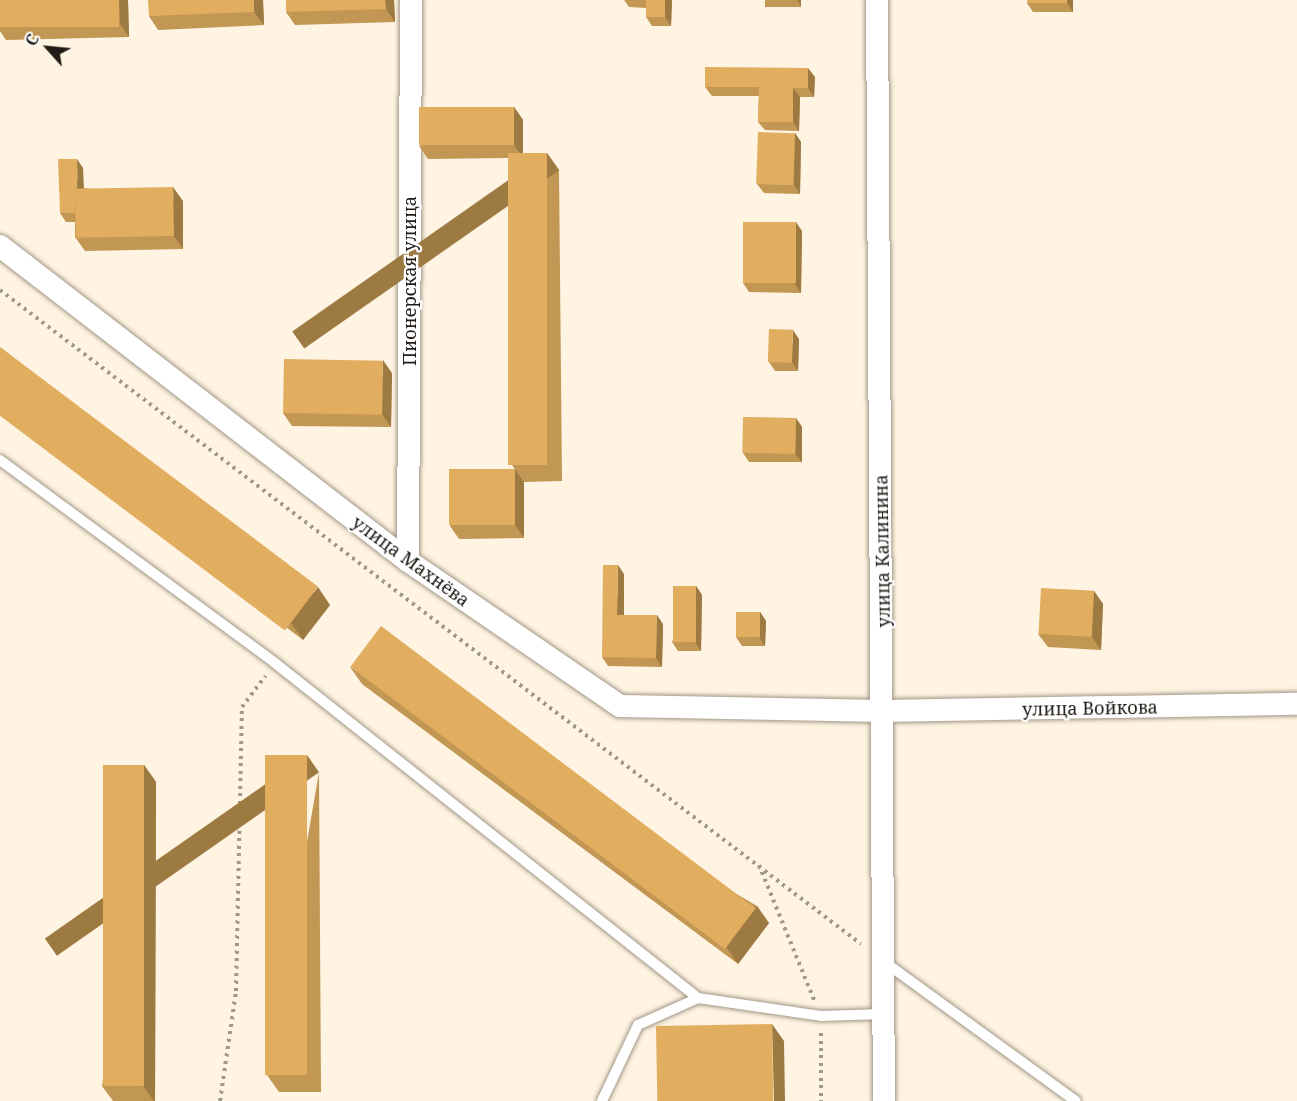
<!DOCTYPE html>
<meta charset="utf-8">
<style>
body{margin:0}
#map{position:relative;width:1297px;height:1101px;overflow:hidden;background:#fff3e2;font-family:"Noto Serif",serif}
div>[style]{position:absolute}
.path>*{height:4px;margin-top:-2px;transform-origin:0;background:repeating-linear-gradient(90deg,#a1988c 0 3px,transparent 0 7.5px)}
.roads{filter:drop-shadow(0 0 2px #a29787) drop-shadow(0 0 2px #a29787)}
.lane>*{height:10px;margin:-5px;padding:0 5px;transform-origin:5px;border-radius:5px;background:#fff}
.street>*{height:22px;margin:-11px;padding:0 11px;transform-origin:11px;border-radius:11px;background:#fff}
.wall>*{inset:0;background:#c29653;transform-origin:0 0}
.shaded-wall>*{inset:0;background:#9e7a43;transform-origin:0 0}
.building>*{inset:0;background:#e1ae60;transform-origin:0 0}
span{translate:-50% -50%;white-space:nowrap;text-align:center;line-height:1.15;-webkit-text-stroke:4.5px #fff;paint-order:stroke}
.street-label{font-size:18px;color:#211c17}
.north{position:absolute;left:18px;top:18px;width:60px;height:60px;-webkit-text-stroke:4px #fff;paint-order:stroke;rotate:297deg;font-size:16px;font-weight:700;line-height:24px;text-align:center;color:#211c17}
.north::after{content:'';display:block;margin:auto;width:21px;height:27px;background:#211c17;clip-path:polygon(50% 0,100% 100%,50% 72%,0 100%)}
</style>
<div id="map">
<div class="path">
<i style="left:0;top:290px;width:1081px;rotate:37.22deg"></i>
<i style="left:759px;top:865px;width:146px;rotate:67.8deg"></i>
<i style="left:821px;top:1033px;width:68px;rotate:90deg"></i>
<i style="left:220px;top:1101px;width:111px;rotate:-81.7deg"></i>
<i style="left:236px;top:991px;width:284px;rotate:-88.8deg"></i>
<i style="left:242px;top:707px;width:39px;rotate:-53deg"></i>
</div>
<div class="roads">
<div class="lane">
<i style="left:0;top:460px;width:342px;rotate:36.4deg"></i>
<i style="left:275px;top:663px;width:540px;rotate:38.38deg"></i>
<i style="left:883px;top:961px;width:238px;rotate:36deg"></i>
<i style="left:602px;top:1101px;width:84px;rotate:-64.7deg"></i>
<i style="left:638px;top:1025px;width:66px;rotate:-24.2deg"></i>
<i style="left:698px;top:998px;width:124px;rotate:8.3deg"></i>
<i style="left:821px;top:1016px;width:61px;rotate:-1.9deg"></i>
</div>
<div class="street">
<i style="left:877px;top:0;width:1101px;rotate:89.64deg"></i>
<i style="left:0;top:246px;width:515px;rotate:37.67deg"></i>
<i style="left:408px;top:561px;width:257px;rotate:34.4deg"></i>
<i style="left:620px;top:706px;width:263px;rotate:1.1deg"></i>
<i style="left:883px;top:711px;width:414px;rotate:-1deg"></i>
<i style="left:408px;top:561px;width:561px;rotate:-89.69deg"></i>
</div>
</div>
<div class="wall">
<i style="clip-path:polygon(0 0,128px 0,129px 37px,6px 40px,0 31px)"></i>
<i style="clip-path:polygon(263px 0,264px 25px,158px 30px,149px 16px)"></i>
<i style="clip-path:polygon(286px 0,394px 0,395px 22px,295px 25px,286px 12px)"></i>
<i style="clip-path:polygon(624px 0,672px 0,671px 26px,652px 26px,646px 17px,646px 8px,629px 7px)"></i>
<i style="left:765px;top:0;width:36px;height:7px"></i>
<i style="clip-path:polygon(1073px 0,1073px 12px,1033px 12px,1027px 3px)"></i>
<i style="clip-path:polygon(815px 77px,814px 97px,800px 97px,799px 131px,765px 130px,758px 122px,759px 96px,712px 96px,705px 87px)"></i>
<i style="clip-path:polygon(514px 107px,523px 120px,523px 153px,547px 153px,559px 170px,562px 481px,524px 482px,512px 465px,508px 158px,428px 159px,419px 146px)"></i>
<i style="clip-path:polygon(795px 133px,801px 142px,800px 194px,764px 193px,757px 184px)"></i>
<i style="clip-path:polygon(83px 168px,84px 188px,183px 201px,183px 249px,85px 251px,75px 237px,75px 222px,66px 222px,60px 213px)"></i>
<i style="clip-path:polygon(802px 231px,801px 293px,749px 292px,743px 283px)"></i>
<i style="clip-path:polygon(799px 339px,798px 371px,775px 371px,769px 362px)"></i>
<i style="clip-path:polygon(0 347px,330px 605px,303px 640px,0 410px)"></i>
<i style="clip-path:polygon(392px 373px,391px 427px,292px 426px,283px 413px)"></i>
<i style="clip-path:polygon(796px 418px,802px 427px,802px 462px,749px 462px,743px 453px)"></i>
<i style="clip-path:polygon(515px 469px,524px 482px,524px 538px,459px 539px,450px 526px)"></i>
<i style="clip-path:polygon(624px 574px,624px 615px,663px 624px,662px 667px,608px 666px,602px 657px)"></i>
<i style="clip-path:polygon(696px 586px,702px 595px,701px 651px,678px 651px,672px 642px)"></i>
<i style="clip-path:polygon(1094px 591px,1103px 604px,1101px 650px,1048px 647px,1038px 634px)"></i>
<i style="clip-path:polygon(760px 612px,766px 621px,765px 646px,742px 646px,736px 637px)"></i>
<i style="clip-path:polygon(350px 667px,757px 906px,769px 923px,738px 964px,362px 684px)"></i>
<i style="clip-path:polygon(144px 765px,156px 782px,155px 1101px,113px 1101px,102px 1086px)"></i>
<i style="clip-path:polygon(319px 772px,321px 1092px,279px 1092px,267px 1075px)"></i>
</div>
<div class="shaded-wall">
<i style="clip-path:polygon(119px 0,128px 0,129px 37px,120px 24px)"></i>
<i style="clip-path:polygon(254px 0,263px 0,264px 25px,254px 12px)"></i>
<i style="clip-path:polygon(385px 0,394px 0,395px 22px,386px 9px)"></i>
<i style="clip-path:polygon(665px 0,672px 0,671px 26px,665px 17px)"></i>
<i style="clip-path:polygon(797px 0,801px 0,801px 6px)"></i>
<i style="clip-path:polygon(1067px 0,1073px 0,1073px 12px,1067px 3px)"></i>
<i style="clip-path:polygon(808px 68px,815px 77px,814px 97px,808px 88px)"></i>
<i style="clip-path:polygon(793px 88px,800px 97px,799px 131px,793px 122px)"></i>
<i style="clip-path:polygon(514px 107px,523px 120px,523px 158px,514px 145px)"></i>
<i style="clip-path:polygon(795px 133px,801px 142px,800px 194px,794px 185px)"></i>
<i style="left:547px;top:153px;width:21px;height:311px;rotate:55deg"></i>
<i style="clip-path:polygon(77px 159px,83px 168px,84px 222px,78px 213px)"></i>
<i style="clip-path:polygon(173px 187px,183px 201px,183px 249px,174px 236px)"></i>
<i style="clip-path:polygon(796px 222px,802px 231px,801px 293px,795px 284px)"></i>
<i style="clip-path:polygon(793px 330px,799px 339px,798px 371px,792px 362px)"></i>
<i style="clip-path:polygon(383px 360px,392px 373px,391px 427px,382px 414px)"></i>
<i style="clip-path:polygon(796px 418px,802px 427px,802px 462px,795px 454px)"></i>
<i style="clip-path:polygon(515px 469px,524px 482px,524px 538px,515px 525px)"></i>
<i style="clip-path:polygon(618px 565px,624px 574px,624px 624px,617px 615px)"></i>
<i style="clip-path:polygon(696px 586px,702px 595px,701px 651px,695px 642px)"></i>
<i style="clip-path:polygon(318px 587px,330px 605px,303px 640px,291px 623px)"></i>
<i style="clip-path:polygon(1094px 591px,1103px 604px,1101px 650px,1092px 637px)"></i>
<i style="clip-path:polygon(760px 612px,766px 621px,765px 646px,759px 637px)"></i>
<i style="clip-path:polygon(657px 615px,663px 624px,662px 667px,656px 658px)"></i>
<i style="left:307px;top:755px;width:21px;height:320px;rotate:55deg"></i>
<i style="clip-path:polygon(144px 765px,156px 782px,155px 1101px,154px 1101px,143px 1086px)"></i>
<i style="clip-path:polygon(757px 906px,769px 923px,738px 964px,726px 947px)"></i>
<i style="clip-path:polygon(772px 1024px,784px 1041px,785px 1101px,774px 1101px)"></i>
</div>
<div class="building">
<i style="left:0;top:0;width:119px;height:27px"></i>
<i style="clip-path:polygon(148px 0,254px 0,254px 12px,149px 16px)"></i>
<i style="clip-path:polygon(286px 0,385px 0,386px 9px,286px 12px)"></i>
<i style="left:646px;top:0;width:19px;height:17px"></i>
<i style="left:1027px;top:0;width:40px;height:3px"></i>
<i style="clip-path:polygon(705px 67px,808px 68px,808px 88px,793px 88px,793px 122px,758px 122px,759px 87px,705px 87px)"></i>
<i style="left:514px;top:107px;width:38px;height:95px;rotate:90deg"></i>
<i style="left:758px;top:132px;width:37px;height:52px;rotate:2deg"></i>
<i style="left:508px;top:153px;width:39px;height:312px"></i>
<i style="clip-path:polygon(58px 159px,77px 159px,77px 188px,75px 188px,75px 213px,60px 213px)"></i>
<i style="left:173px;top:187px;width:49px;height:98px;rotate:89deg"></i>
<i style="left:743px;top:222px;width:53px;height:61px"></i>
<i style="left:769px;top:329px;width:24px;height:33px;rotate:2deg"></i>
<i style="left:0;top:347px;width:398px;height:55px;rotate:37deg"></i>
<i style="left:284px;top:359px;width:99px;height:54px;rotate:1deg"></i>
<i style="left:743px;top:417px;width:53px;height:36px;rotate:1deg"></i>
<i style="left:515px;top:469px;width:56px;height:66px;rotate:90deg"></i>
<i style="clip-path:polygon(603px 565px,618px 565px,617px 615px,657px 615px,656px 658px,602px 657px)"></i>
<i style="left:673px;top:586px;width:23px;height:56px"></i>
<i style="left:1041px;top:588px;width:53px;height:46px;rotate:3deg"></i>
<i style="left:736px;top:612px;width:24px;height:25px"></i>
<i style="left:381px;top:626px;width:469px;height:51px;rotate:37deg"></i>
<i style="left:265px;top:755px;width:42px;height:320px"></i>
<i style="left:103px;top:765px;width:41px;height:321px"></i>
<i style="left:772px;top:1024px;width:77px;height:116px;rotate:89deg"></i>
</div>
<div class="street-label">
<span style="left:409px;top:281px;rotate:-90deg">Пионерская улица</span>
<span style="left:882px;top:551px;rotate:-91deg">улица Калинина</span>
<span style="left:411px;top:561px;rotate:36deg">улица Махнёва</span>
<span style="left:1090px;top:708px;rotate:-1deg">улица Войкова</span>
</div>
<div class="north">С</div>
</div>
